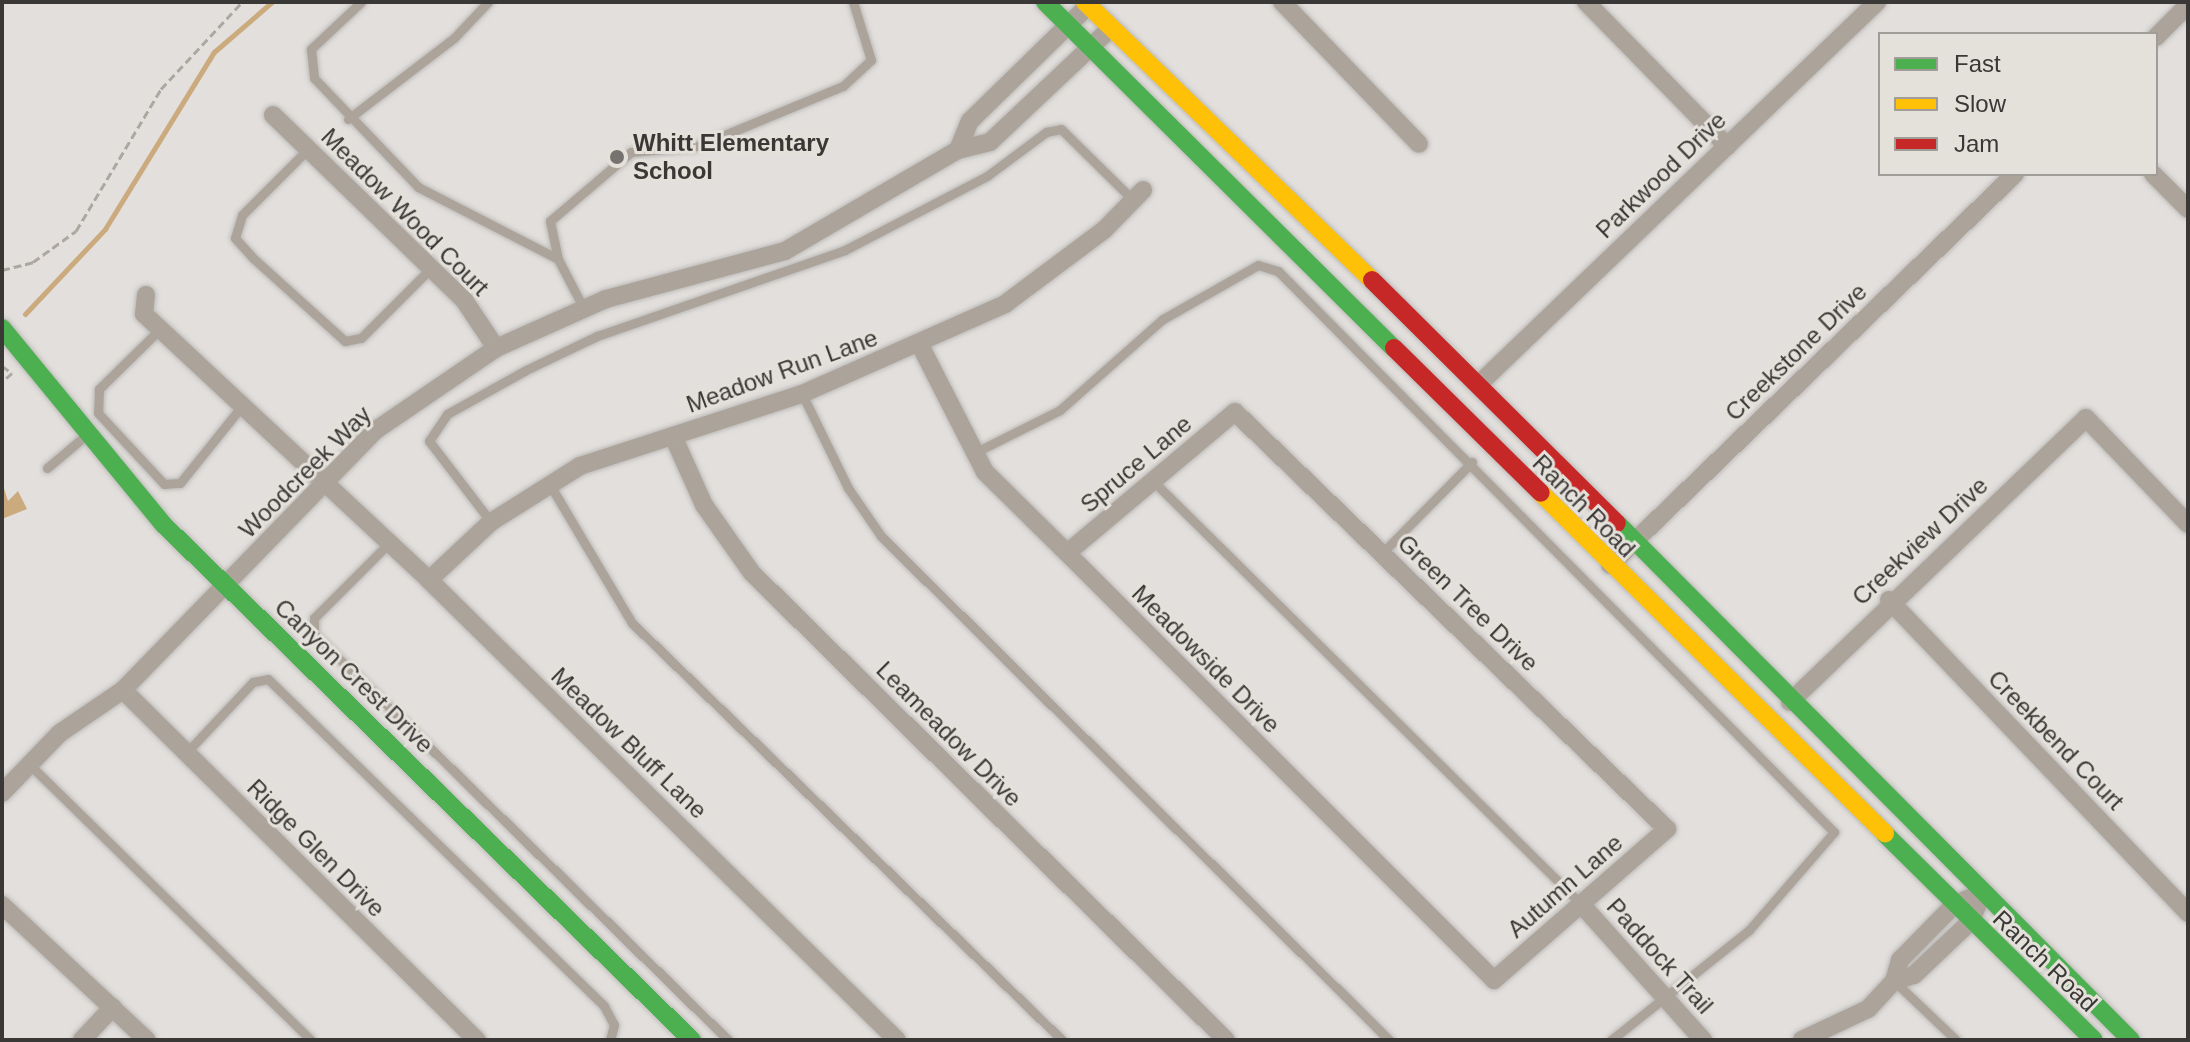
<!DOCTYPE html>
<style>
body{margin:0}
#map{position:relative;width:2190px;height:1042px;overflow:hidden;background:#e2dfdc;font-family:Arial,sans-serif}
div>[style]{position:absolute}
.water>*{inset:0;background:#cbaa7e}
.stream>*{height:5px;margin:-2.5px;padding:0 2.5px;transform-origin:2.5px;border-radius:2.5px;background:#cbaa7e}
.path>*{height:3px;margin-top:-1.5px;transform-origin:0;background:repeating-linear-gradient(90deg,#aca7a0 0 8px,transparent 0 12px)}
.roads{filter:drop-shadow(0 0 2px #bcbab8) drop-shadow(0 0 2px #bcbab8)}
.lane>*{height:9px;margin:-4.5px;padding:0 4.5px;transform-origin:4.5px;border-radius:4.5px;background:#aca49b}
.street>*{height:18px;margin:-9px;padding:0 9px;transform-origin:9px;border-radius:9px;background:#aca49b}
.fast>*{height:18px;margin:-9px;padding:0 9px;transform-origin:9px;border-radius:9px;background:#4caf50}
.slow>*{height:18px;margin:-9px;padding:0 9px;transform-origin:9px;border-radius:9px;background:#ffc107}
.jam>*{height:18px;margin:-9px;padding:0 9px;transform-origin:9px;border-radius:9px;background:#c62828}
.dots>*{width:22px;height:22px;translate:-50% -50%;box-sizing:border-box;border:4px solid #e4e0da;border-radius:50%}
span{translate:-50% -50%;white-space:nowrap;text-align:center;line-height:1.15;-webkit-text-stroke:6px #e4e0da;paint-order:stroke}
.poi-label{font-size:24px;color:#3a3836;font-weight:700}
.left{translate:0 -50%;text-align:left}
.street-label{font-size:24px;color:#3a3836}
.frame{position:absolute;inset:0;border:4px solid #3a3836;pointer-events:none}
.legend{position:absolute;left:1878px;top:32px;width:280px;height:144px;box-sizing:border-box;background:#e4e0da;border:2px solid #a09d98;margin:0;padding:10px 14px;list-style:none;font-size:24px;color:#3a3836}
.legend li{display:flex;align-items:center;gap:16px;height:40px}
.legend b{width:40px;border:2px solid #a09d98}
</style>
<div id="map">
<div class="water">
<i style="clip-path:polygon(2px 482px,8px 501px,18px 491px,27px 509px,2px 519px)"></i>
</div>
<div class="stream">
<i style="left:25px;top:314px;width:117px;rotate:-46.7deg"></i>
<i style="left:105px;top:229px;width:208px;rotate:-58.4deg"></i>
<i style="left:214px;top:52px;width:77px;rotate:-40.8deg"></i>
</div>
<div class="path">
<i style="left:2px;top:270px;width:32px;rotate:-14deg"></i>
<i style="left:33px;top:262px;width:53px;rotate:-35.8deg"></i>
<i style="left:76px;top:231px;width:165px;rotate:-59.1deg"></i>
<i style="left:161px;top:89px;width:119px;rotate:-47deg"></i>
<i style="left:2px;top:366px;width:12px;rotate:35deg"></i>
<i style="left:12px;top:373px;width:13px;rotate:138deg"></i>
</div>
<div class="roads">
<div class="lane">
<i style="left:361px;top:2px;width:69px;rotate:136.8deg"></i>
<i style="left:311px;top:49px;width:29px;rotate:84deg"></i>
<i style="left:314px;top:78px;width:151px;rotate:46.3deg"></i>
<i style="left:418px;top:187px;width:157px;rotate:27.2deg"></i>
<i style="left:348px;top:119px;width:133px;rotate:-37.4deg"></i>
<i style="left:454px;top:38px;width:50px;rotate:-46.6deg"></i>
<i style="left:308px;top:149px;width:93px;rotate:135deg"></i>
<i style="left:242px;top:215px;width:24px;rotate:107deg"></i>
<i style="left:235px;top:238px;width:27px;rotate:48deg"></i>
<i style="left:253px;top:258px;width:124px;rotate:42.1deg"></i>
<i style="left:345px;top:341px;width:16px;rotate:-11deg"></i>
<i style="left:361px;top:338px;width:99px;rotate:-45deg"></i>
<i style="left:584px;top:309px;width:56px;rotate:-117.5deg"></i>
<i style="left:558px;top:259px;width:39px;rotate:-102deg"></i>
<i style="left:550px;top:221px;width:106px;rotate:-40.4deg"></i>
<i style="left:631px;top:152px;width:67px;rotate:-5.1deg"></i>
<i style="left:698px;top:146px;width:157px;rotate:-22.5deg"></i>
<i style="left:843px;top:86px;width:38px;rotate:-43deg"></i>
<i style="left:871px;top:60px;width:61px;rotate:-107.2deg"></i>
<i style="left:160px;top:329px;width:86px;rotate:135.5deg"></i>
<i style="left:99px;top:389px;width:24px;rotate:92deg"></i>
<i style="left:98px;top:413px;width:97px;rotate:47.1deg"></i>
<i style="left:164px;top:484px;width:16px;rotate:-4deg"></i>
<i style="left:180px;top:483px;width:97px;rotate:-51.2deg"></i>
<i style="left:802px;top:394px;width:105px;rotate:63.9deg"></i>
<i style="left:848px;top:488px;width:58px;rotate:55.5deg"></i>
<i style="left:881px;top:536px;width:716px;rotate:44.77deg"></i>
<i style="left:976px;top:452px;width:94px;rotate:-26.6deg"></i>
<i style="left:1060px;top:410px;width:137px;rotate:-41.5deg"></i>
<i style="left:1163px;top:319px;width:109px;rotate:-29.6deg"></i>
<i style="left:1258px;top:265px;width:21px;rotate:17deg"></i>
<i style="left:1278px;top:271px;width:790px;rotate:45.26deg"></i>
<i style="left:1834px;top:832px;width:130px;rotate:130.9deg"></i>
<i style="left:1749px;top:930px;width:176px;rotate:141.4deg"></i>
<i style="left:47px;top:468px;width:50px;rotate:-40.1deg"></i>
<i style="left:1153px;top:481px;width:602px;rotate:44.66deg"></i>
<i style="left:550px;top:485px;width:161px;rotate:59.3deg"></i>
<i style="left:632px;top:623px;width:599px;rotate:44.12deg"></i>
<i style="left:491px;top:522px;width:102px;rotate:-127.4deg"></i>
<i style="left:429px;top:441px;width:32px;rotate:-56deg"></i>
<i style="left:447px;top:414px;width:90px;rotate:-29.1deg"></i>
<i style="left:526px;top:370px;width:79px;rotate:-25.6deg"></i>
<i style="left:597px;top:336px;width:262px;rotate:-19.1deg"></i>
<i style="left:845px;top:250px;width:160px;rotate:-27.5deg"></i>
<i style="left:987px;top:176px;width:74px;rotate:-36.7deg"></i>
<i style="left:1046px;top:132px;width:15px;rotate:-11deg"></i>
<i style="left:1061px;top:129px;width:103px;rotate:44.6deg"></i>
<i style="left:389px;top:543px;width:106px;rotate:135deg"></i>
<i style="left:314px;top:618px;width:16px;rotate:90deg"></i>
<i style="left:314px;top:634px;width:580px;rotate:44.44deg"></i>
<i style="left:1382px;top:553px;width:128px;rotate:-45.3deg"></i>
<i style="left:186px;top:753px;width:98px;rotate:-46.7deg"></i>
<i style="left:253px;top:682px;width:15px;rotate:-11deg"></i>
<i style="left:268px;top:679px;width:469px;rotate:44.2deg"></i>
<i style="left:604px;top:1006px;width:21px;rotate:62deg"></i>
<i style="left:614px;top:1025px;width:16px;rotate:105deg"></i>
<i style="left:29px;top:764px;width:395px;rotate:44.4deg"></i>
<i style="left:1894px;top:981px;width:86px;rotate:43.6deg"></i>
</div>
<div class="street">
<i style="left:1282px;top:2px;width:197px;rotate:46deg"></i>
<i style="left:1586px;top:2px;width:202px;rotate:45.6deg"></i>
<i style="left:2156px;top:37px;width:45px;rotate:-45deg"></i>
<i style="left:273px;top:115px;width:266px;rotate:44.1deg"></i>
<i style="left:464px;top:300px;width:58px;rotate:56.3deg"></i>
<i style="left:958px;top:150px;width:31px;rotate:-68deg"></i>
<i style="left:970px;top:121px;width:166px;rotate:-44.3deg"></i>
<i style="left:2153px;top:174px;width:49px;rotate:45deg"></i>
<i style="left:146px;top:295px;width:19px;rotate:96deg"></i>
<i style="left:144px;top:314px;width:390px;rotate:43deg"></i>
<i style="left:429px;top:580px;width:656px;rotate:44.51deg"></i>
<i style="left:920px;top:345px;width:143px;rotate:62.9deg"></i>
<i style="left:985px;top:472px;width:115px;rotate:44.6deg"></i>
<i style="left:1067px;top:553px;width:604px;rotate:45deg"></i>
<i style="left:1494px;top:980px;width:230px;rotate:-41.1deg"></i>
<i style="left:1667px;top:829px;width:600px;rotate:-136.01deg"></i>
<i style="left:1235px;top:412px;width:219px;rotate:140deg"></i>
<i style="left:1479px;top:384px;width:552px;rotate:-43.82deg"></i>
<i style="left:673px;top:436px;width:76px;rotate:65.8deg"></i>
<i style="left:704px;top:505px;width:83px;rotate:54.8deg"></i>
<i style="left:752px;top:573px;width:665px;rotate:44.57deg"></i>
<i style="left:1610px;top:565px;width:563px;rotate:-43.99deg"></i>
<i style="left:429px;top:580px;width:85px;rotate:-43.1deg"></i>
<i style="left:491px;top:522px;width:105px;rotate:-32.2deg"></i>
<i style="left:580px;top:466px;width:233px;rotate:-18deg"></i>
<i style="left:802px;top:394px;width:222px;rotate:-23.9deg"></i>
<i style="left:1005px;top:304px;width:124px;rotate:-36.8deg"></i>
<i style="left:1104px;top:230px;width:56px;rotate:-45.7deg"></i>
<i style="left:1889px;top:600px;width:433px;rotate:46.3deg"></i>
<i style="left:123px;top:690px;width:498px;rotate:44.7deg"></i>
<i style="left:1790px;top:702px;width:410px;rotate:-43.8deg"></i>
<i style="left:2086px;top:418px;width:147px;rotate:46.1deg"></i>
<i style="left:2px;top:793px;width:83px;rotate:-46deg"></i>
<i style="left:60px;top:733px;width:76px;rotate:-34.3deg"></i>
<i style="left:123px;top:690px;width:363px;rotate:-45.8deg"></i>
<i style="left:376px;top:430px;width:145px;rotate:-34.3deg"></i>
<i style="left:496px;top:348px;width:120px;rotate:-24deg"></i>
<i style="left:606px;top:299px;width:185px;rotate:-15deg"></i>
<i style="left:785px;top:251px;width:200px;rotate:-30.3deg"></i>
<i style="left:958px;top:150px;width:33px;rotate:-14deg"></i>
<i style="left:990px;top:142px;width:166px;rotate:-43.3deg"></i>
<i style="left:1581px;top:904px;width:183px;rotate:48.1deg"></i>
<i style="left:2px;top:905px;width:198px;rotate:43deg"></i>
<i style="left:82px;top:1040px;width:45px;rotate:-46.8deg"></i>
<i style="left:1802px;top:1040px;width:73px;rotate:-25.2deg"></i>
<i style="left:1868px;top:1009px;width:38px;rotate:-47deg"></i>
<i style="left:1894px;top:981px;width:22px;rotate:-74deg"></i>
<i style="left:1900px;top:960px;width:77px;rotate:-45.5deg"></i>
<i style="left:1954px;top:905px;width:32px;rotate:-24deg"></i>
<i style="left:1983px;top:892px;width:33px;rotate:113deg"></i>
<i style="left:1970px;top:922px;width:77px;rotate:136.6deg"></i>
<i style="left:1914px;top:975px;width:21px;rotate:163deg"></i>
</div>
<div class="fast">
<i style="left:1045px;top:2px;width:491px;rotate:44.8deg"></i>
<i style="left:2px;top:328px;width:255px;rotate:50.6deg"></i>
<i style="left:164px;top:525px;width:738px;rotate:44.29deg"></i>
<i style="left:1617px;top:523px;width:729px;rotate:45.17deg"></i>
<i style="left:1885px;top:834px;width:293px;rotate:44.6deg"></i>
</div>
<div class="slow">
<i style="left:1085px;top:2px;width:400px;rotate:44.1deg"></i>
<i style="left:1541px;top:493px;width:484px;rotate:44.7deg"></i>
</div>
<div class="jam">
<i style="left:1372px;top:280px;width:345px;rotate:44.8deg"></i>
<i style="left:1394px;top:348px;width:206px;rotate:44.6deg"></i>
</div>
</div>
<div class="dots">
<i style="left:617px;top:157px;background:#757270"></i>
</div>
<div class="poi-label">
<span class="left" style="left:633px;top:157px">Whitt Elementary<br>School</span>
</div>
<div class="street-label">
<span style="left:1661px;top:175px;rotate:-44deg">Parkwood Drive</span>
<span style="left:405px;top:212px;rotate:45deg">Meadow Wood Court</span>
<span style="left:1796px;top:352px;rotate:-44deg">Creekstone Drive</span>
<span style="left:782px;top:371px;rotate:-20deg">Meadow Run Lane</span>
<span style="left:1136px;top:464px;rotate:-40deg">Spruce Lane</span>
<span style="left:305px;top:472px;rotate:-45deg">Woodcreek Way</span>
<span style="left:1584px;top:506px;rotate:45deg">Ranch Road</span>
<span style="left:1920px;top:541px;rotate:-43deg">Creekview Drive</span>
<span style="left:1468px;top:603px;rotate:44deg">Green Tree Drive</span>
<span style="left:1206px;top:659px;rotate:45deg">Meadowside Drive</span>
<span style="left:354px;top:676px;rotate:44deg">Canyon Crest Drive</span>
<span style="left:949px;top:734px;rotate:45deg">Leameadow Drive</span>
<span style="left:2056px;top:740px;rotate:46deg">Creekbend Court</span>
<span style="left:629px;top:743px;rotate:44deg">Meadow Bluff Lane</span>
<span style="left:316px;top:848px;rotate:45deg">Ridge Glen Drive</span>
<span style="left:1565px;top:886px;rotate:-41deg">Autumn Lane</span>
<span style="left:1660px;top:956px;rotate:48deg">Paddock Trail</span>
<span style="left:2045px;top:961px;rotate:44deg">Ranch Road</span>
</div>
<div class="frame"></div>
<ul class="legend">
<li><b style="height:10px;background:#4caf50"></b>Fast</li>
<li><b style="height:10px;background:#ffc107"></b>Slow</li>
<li><b style="height:10px;background:#c62828"></b>Jam</li>
</ul>
</div>
